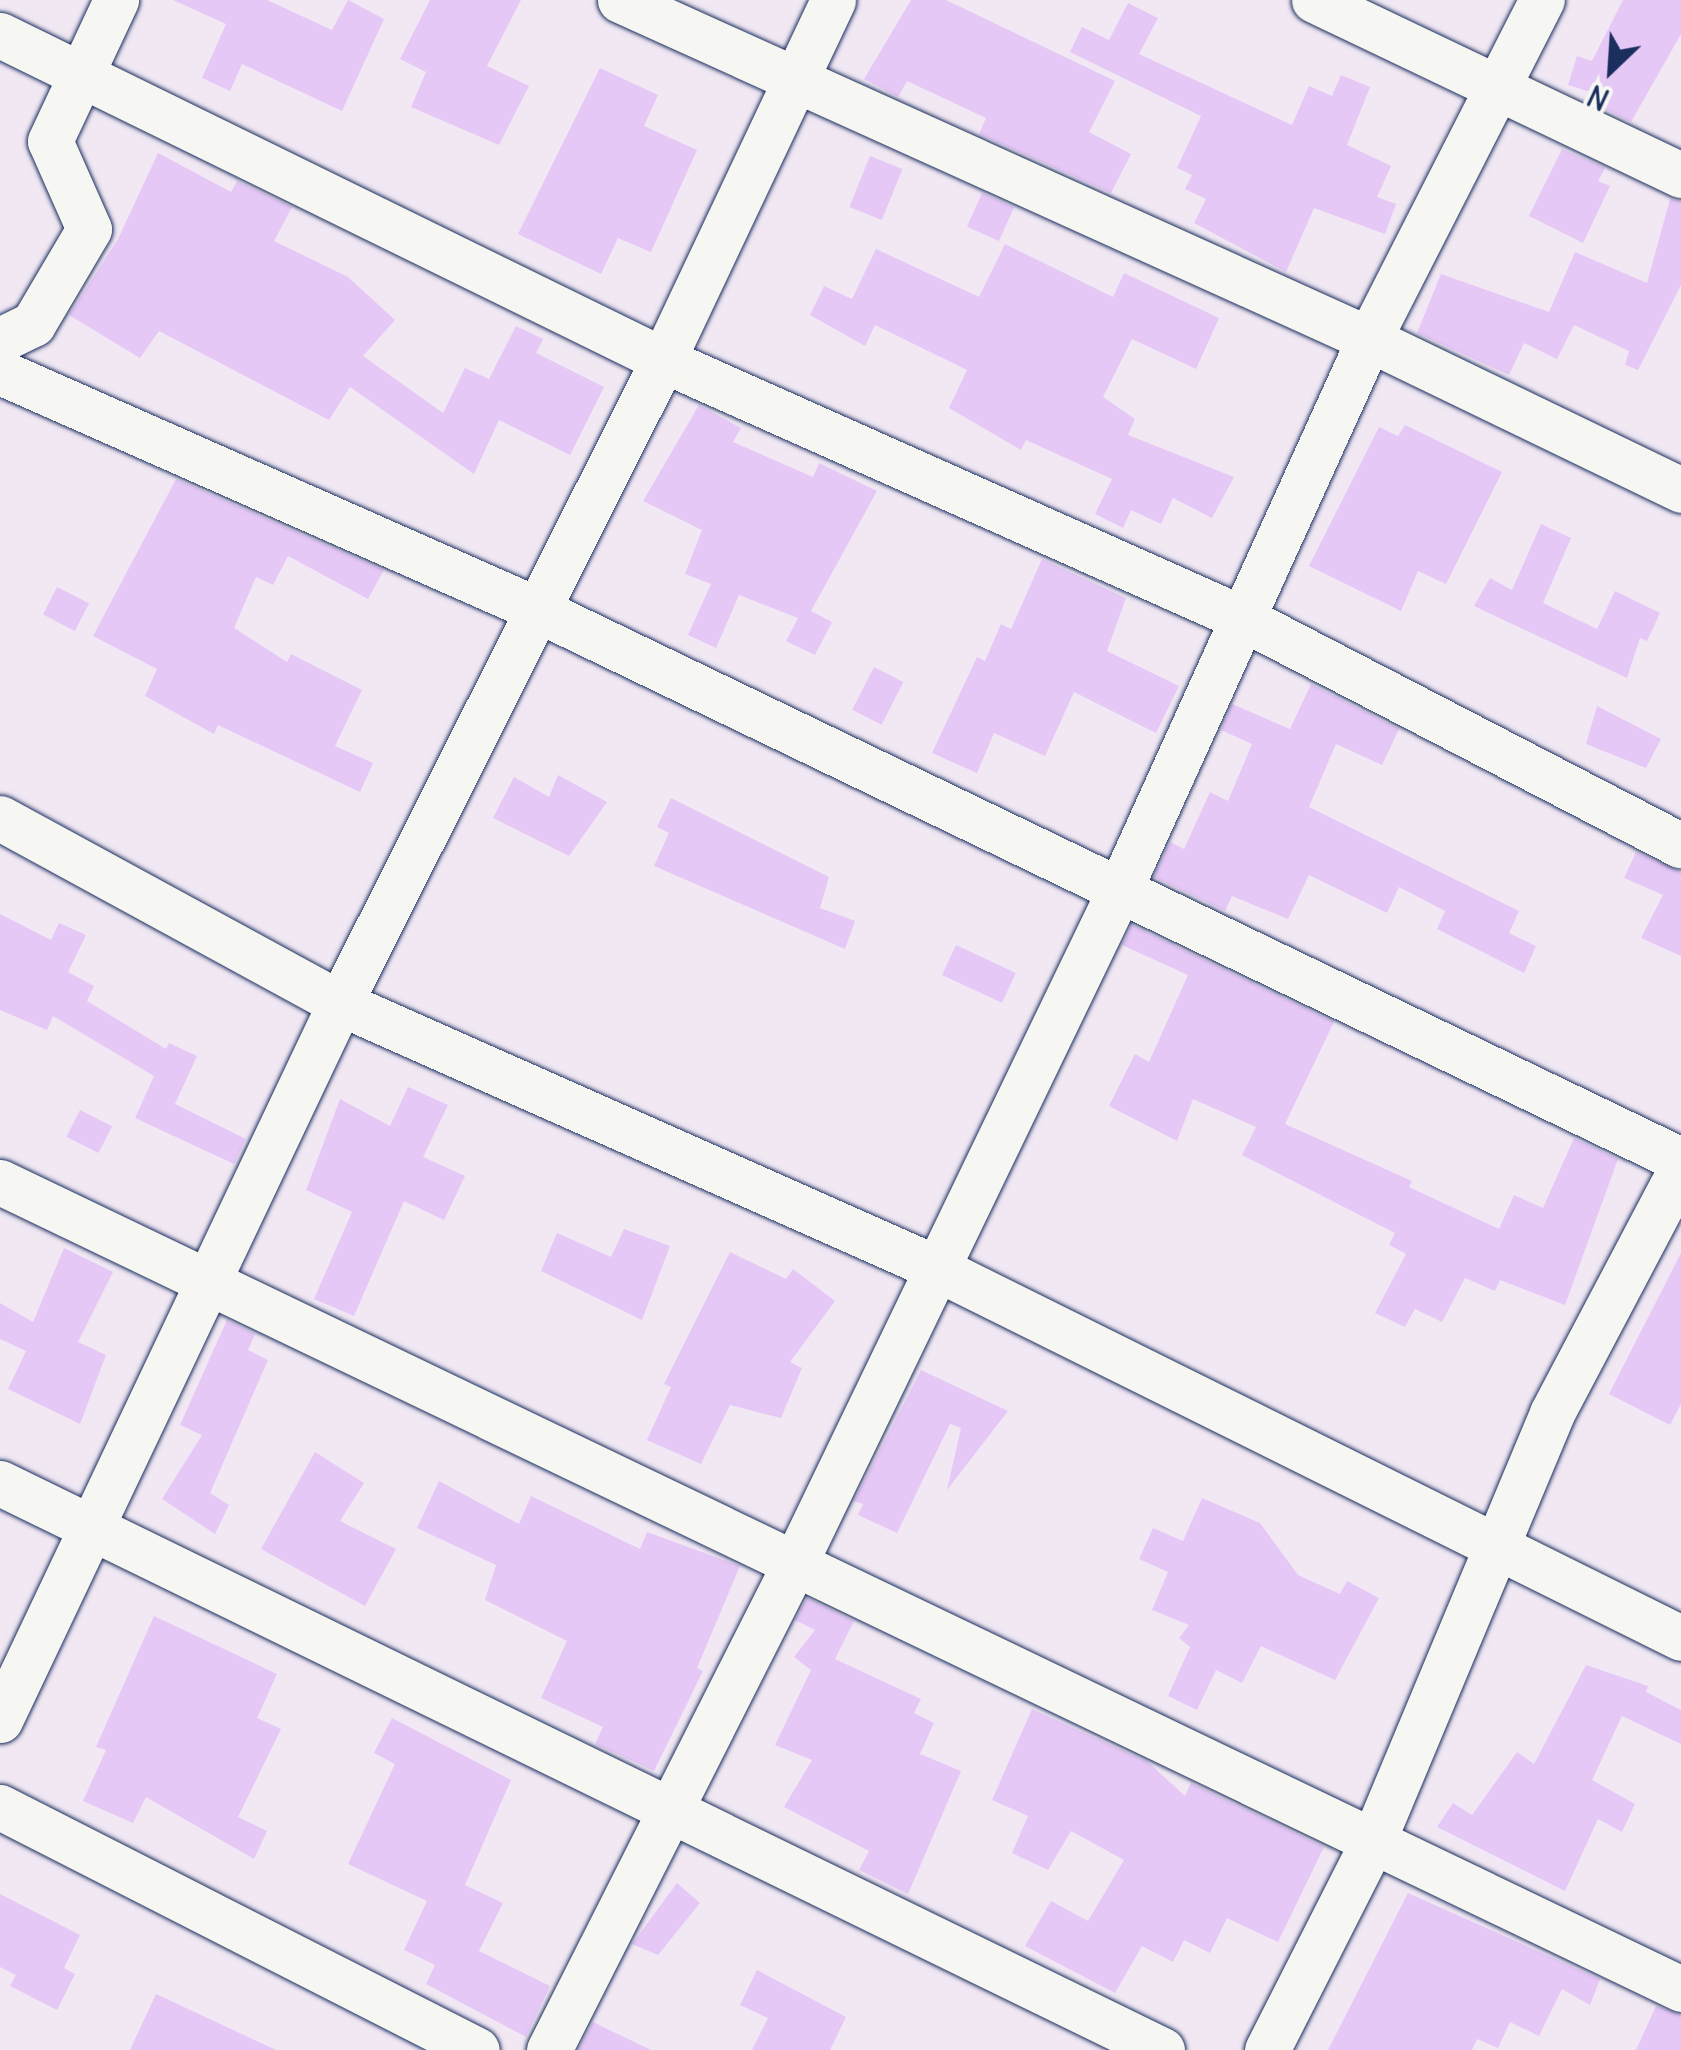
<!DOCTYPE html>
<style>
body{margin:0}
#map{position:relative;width:1681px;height:2050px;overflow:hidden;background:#f1e8f4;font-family:Delius,sans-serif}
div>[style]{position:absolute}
.building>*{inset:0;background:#e6c8f7;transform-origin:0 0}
.roads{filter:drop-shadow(0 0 2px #1b2f5e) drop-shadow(0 0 2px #1b2f5e)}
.minor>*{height:45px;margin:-22.5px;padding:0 22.5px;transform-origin:22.5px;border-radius:22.5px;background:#f6f6f2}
span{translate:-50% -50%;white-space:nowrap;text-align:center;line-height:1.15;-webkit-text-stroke:9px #f6f6f2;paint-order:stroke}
.north{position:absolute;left:1561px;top:20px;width:100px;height:100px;-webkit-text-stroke:8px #f6f6f2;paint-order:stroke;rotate:205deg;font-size:28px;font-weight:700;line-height:40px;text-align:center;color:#1b2f5e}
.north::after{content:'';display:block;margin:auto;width:35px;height:45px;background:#1b2f5e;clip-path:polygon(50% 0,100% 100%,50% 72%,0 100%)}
</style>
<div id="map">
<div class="building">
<i style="clip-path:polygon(173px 0,267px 0,332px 30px,348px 0,384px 19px,342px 111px,242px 64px,230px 91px,202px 78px,226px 24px)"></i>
<i style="clip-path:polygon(430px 0,521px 0,487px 66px,529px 86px,499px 145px,411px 107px,426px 72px,400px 59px)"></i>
<i style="clip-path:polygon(911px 0,946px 0,1115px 81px,1089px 132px,1131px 154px,1111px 193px,979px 134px,986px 118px,907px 81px,898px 97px,864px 79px)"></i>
<i style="clip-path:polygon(1623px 0,1681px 0,1681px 34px,1631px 122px,1604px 109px,1609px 98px,1568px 85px,1577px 56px,1592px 61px)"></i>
<i style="clip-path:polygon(1128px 3px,1158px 18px,1139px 54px,1292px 125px,1309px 86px,1332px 96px,1341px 75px,1370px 87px,1347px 145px,1391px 166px,1377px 197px,1396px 204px,1385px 234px,1314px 208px,1286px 272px,1194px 223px,1206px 199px,1185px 189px,1192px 175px,1177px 168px,1201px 116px,1070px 52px,1082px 27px,1109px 40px)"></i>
<i style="clip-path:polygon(600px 68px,658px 95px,644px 126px,697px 150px,651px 252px,618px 238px,601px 274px,518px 234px)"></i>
<i style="clip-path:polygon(1562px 149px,1605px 168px,1598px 181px,1610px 186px,1583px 243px,1529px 216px)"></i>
<i style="clip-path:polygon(158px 153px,231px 192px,237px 181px,292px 207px,274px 241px,348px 277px,395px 320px,363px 356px,443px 413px,465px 368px,489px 379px,516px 326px,543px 339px,536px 353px,604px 387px,570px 455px,499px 420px,474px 474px,350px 387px,329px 420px,159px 331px,140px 358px,69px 315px,118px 239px)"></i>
<i style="left:870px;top:156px;width:35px;height:55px;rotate:22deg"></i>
<i style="left:982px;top:193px;width:35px;height:37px;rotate:24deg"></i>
<i style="clip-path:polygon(1670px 199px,1681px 201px,1681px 285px,1638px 370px,1625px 365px,1629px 351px,1574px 325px,1557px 359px,1524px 343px,1509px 375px,1417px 333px,1441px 274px,1549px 312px,1575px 252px,1647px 283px)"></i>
<i style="clip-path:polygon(1005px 244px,1113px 297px,1124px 273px,1219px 318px,1196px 369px,1132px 339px,1103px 397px,1135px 419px,1128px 435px,1234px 477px,1212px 518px,1173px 498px,1161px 524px,1131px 510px,1123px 528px,1095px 514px,1112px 479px,1026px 440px,1021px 450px,949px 408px,967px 370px,875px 325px,865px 346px,810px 315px,824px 286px,852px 299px,876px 249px,979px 297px)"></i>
<i style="clip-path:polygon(699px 405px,741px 428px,733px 442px,813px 477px,819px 463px,877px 491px,811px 611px,832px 622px,815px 655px,786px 641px,798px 618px,739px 595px,716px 648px,688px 635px,711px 584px,685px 574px,702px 530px,643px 501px)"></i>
<i style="clip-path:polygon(1405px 425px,1502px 472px,1446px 584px,1418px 571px,1401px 611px,1309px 566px,1379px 427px,1398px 436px)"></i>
<i style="clip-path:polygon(176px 479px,384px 570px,368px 599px,288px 556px,273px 585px,256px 577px,234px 628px,287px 662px,291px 654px,362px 690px,335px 746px,373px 763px,360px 792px,218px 725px,214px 734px,145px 696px,157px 669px,93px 636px)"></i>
<i style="clip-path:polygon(1541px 524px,1571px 538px,1543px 603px,1597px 629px,1615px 591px,1660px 613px,1647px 641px,1640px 638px,1627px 678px,1474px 606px,1490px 578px,1512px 590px)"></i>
<i style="clip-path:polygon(1042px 559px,1126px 598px,1107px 651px,1179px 686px,1156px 733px,1074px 692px,1045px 756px,994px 733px,977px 773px,932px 753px,977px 657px,985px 661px,1001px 624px,1011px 629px)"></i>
<i style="left:57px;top:587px;width:36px;height:31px;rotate:27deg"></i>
<i style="left:874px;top:667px;width:33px;height:48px;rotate:27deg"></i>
<i style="clip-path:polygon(1311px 684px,1399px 729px,1382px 765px,1336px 744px,1309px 807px,1519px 911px,1509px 933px,1536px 946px,1524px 973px,1437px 929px,1445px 911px,1399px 887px,1387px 913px,1309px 875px,1288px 919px,1232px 896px,1225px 911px,1154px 877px,1170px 842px,1184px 849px,1210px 792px,1228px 801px,1252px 744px,1221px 730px,1232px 704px,1290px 729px)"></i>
<i style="clip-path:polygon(1597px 706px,1661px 739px,1646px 768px,1586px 744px)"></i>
<i style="clip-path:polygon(558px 775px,607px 802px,569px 856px,493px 818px,514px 777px,549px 797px)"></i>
<i style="clip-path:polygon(671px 798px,829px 877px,820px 908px,855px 921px,845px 949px,654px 866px,669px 833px,657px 827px)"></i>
<i style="clip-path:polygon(1636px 852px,1681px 872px,1681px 956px,1641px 938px,1663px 895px,1624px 878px)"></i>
<i style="clip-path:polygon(0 914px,51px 940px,59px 923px,86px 935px,68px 972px,94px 986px,87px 1001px,166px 1049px,169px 1043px,197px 1056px,175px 1104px,246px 1139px,234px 1164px,135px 1118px,154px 1076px,53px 1016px,47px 1030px,0 1010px)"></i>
<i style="clip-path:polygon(1132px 925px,1334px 1022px,1285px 1124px,1412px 1181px,1409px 1187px,1499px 1229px,1514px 1195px,1543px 1208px,1574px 1138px,1618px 1159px,1565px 1305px,1500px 1280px,1495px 1291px,1465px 1278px,1442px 1322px,1415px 1309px,1405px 1327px,1375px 1313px,1406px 1254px,1389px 1245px,1395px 1233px,1242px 1155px,1256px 1127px,1193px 1099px,1177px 1141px,1109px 1106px,1135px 1054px,1149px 1062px,1188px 975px,1122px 945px)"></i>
<i style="left:956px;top:945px;width:66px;height:33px;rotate:25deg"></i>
<i style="clip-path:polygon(408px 1087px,448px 1105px,423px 1157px,465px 1176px,444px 1220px,404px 1201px,354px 1316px,314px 1299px,352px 1212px,306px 1190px,340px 1099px,390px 1126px)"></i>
<i style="left:80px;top:1110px;width:36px;height:30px;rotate:27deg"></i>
<i style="clip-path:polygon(624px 1229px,670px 1246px,642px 1320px,541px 1271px,557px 1233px,611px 1257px)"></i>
<i style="clip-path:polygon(64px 1248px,113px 1272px,78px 1342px,106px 1355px,80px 1424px,8px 1389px,26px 1351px,0 1339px,0 1303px,33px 1322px)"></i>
<i style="clip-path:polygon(730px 1252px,786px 1279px,793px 1269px,835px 1301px,790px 1362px,802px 1368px,781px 1418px,730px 1405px,701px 1464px,647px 1440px,671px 1387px,664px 1384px)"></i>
<i style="clip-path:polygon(1681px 1253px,1681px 1404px,1670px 1425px,1609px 1394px)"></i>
<i style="clip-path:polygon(227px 1320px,255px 1334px,248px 1350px,268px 1360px,210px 1493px,229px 1505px,215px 1534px,162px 1499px,202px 1435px,180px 1425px)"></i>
<i style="clip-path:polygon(921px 1370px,1008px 1411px,947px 1490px,961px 1428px,950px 1424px,897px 1533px,858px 1515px,863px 1504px,854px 1501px)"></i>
<i style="clip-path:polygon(315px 1452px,364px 1483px,340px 1521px,396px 1549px,365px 1606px,261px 1549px)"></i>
<i style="clip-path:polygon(439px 1481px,519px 1524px,531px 1496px,640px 1549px,647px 1532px,740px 1566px,697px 1668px,703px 1671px,654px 1771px,595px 1744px,603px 1727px,541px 1698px,567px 1641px,485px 1600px,496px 1565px,417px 1528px)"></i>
<i style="clip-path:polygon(1202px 1498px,1260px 1523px,1298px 1575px,1340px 1594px,1347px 1581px,1379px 1598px,1335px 1680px,1261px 1646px,1242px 1683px,1216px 1670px,1197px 1710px,1168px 1696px,1190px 1647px,1179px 1638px,1189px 1625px,1152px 1610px,1168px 1572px,1139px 1559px,1153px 1528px,1183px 1541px)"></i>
<i style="clip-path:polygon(807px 1598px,854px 1621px,835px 1659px,921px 1699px,914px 1713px,934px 1723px,920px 1754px,961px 1771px,908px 1894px,859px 1870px,869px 1851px,784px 1807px,812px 1760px,775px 1745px,811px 1670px,794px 1657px,815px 1630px,795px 1620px)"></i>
<i style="clip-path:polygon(154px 1616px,277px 1674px,257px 1718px,281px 1729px,238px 1817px,267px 1831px,254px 1859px,146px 1797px,133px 1823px,83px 1801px,106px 1750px,96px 1747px)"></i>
<i style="clip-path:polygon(1586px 1665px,1648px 1686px,1646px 1692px,1681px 1710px,1681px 1744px,1622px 1716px,1592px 1780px,1635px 1804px,1622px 1832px,1598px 1819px,1565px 1891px,1437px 1827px,1453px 1803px,1472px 1815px,1517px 1752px,1534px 1764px)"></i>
<i style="clip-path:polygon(1032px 1709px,1148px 1762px,1185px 1796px,1191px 1783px,1324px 1847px,1278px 1942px,1227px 1918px,1210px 1953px,1184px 1940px,1173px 1962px,1142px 1946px,1115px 1993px,1025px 1946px,1051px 1901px,1088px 1921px,1124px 1860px,1071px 1831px,1048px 1870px,1012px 1853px,1028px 1816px,992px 1800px)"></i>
<i style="clip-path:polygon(392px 1718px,511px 1780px,465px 1885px,503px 1903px,479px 1951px,550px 1986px,526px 2037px,426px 1984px,435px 1965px,404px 1950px,427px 1901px,348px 1864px,395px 1764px,374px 1753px)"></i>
<i style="clip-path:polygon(677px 1883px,700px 1903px,658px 1955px,632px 1944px)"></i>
<i style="clip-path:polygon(1408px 1893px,1600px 1979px,1590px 2005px,1562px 1989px,1539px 2036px,1510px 2022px,1498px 2048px,1477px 2039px,1472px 2050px,1328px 2050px)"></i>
<i style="clip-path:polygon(0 1894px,80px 1935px,64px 1968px,75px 1974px,57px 2010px,10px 1986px,16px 1975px,0 1967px)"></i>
<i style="clip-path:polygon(757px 1970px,846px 2017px,830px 2050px,752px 2050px,768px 2018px,740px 2005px)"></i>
<i style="clip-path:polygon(156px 1994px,276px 2050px,130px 2050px)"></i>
<i style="clip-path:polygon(1656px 2006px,1681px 2015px,1681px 2050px,1636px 2050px)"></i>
<i style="clip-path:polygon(593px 2022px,651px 2050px,578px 2050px)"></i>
</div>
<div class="roads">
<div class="minor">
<i style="left:620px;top:0;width:822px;rotate:24.35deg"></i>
<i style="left:1369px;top:339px;width:347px;rotate:25.8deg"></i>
<i style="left:1314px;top:0;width:407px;rotate:25.5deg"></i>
<i style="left:0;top:35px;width:738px;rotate:26.11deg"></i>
<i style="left:663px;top:360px;width:636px;rotate:24.03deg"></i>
<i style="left:1244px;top:619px;width:492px;rotate:27.4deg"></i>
<i style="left:0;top:340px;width:37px;rotate:-26deg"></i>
<i style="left:33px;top:324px;width:110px;rotate:-59.5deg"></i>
<i style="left:89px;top:229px;width:96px;rotate:-113.9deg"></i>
<i style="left:50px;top:141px;width:156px;rotate:-64.9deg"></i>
<i style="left:0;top:372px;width:586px;rotate:23.85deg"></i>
<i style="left:536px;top:609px;width:1271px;rotate:25.7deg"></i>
<i style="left:0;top:818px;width:387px;rotate:28.6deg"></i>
<i style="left:340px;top:1003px;width:648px;rotate:23.95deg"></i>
<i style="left:932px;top:1266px;width:836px;rotate:26.41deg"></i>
<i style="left:0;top:1182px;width:1865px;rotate:25.64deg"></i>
<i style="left:0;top:1483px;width:1293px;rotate:26.01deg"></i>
<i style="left:0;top:1720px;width:794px;rotate:-64.63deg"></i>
<i style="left:340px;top:1003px;width:720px;rotate:-63.33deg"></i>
<i style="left:663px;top:360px;width:398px;rotate:-64.7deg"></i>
<i style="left:0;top:1807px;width:535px;rotate:27deg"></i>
<i style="left:549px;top:2050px;width:548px;rotate:-63.2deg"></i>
<i style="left:796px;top:1561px;width:744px;rotate:-64.26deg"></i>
<i style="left:1119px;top:891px;width:606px;rotate:-65.63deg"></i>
<i style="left:1369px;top:339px;width:381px;rotate:-63deg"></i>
<i style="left:1267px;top:2050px;width:237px;rotate:-63.1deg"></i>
<i style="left:1374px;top:1839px;width:462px;rotate:-67.3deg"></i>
<i style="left:1552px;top:1413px;width:277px;rotate:-62.2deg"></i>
</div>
</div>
<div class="north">N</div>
</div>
